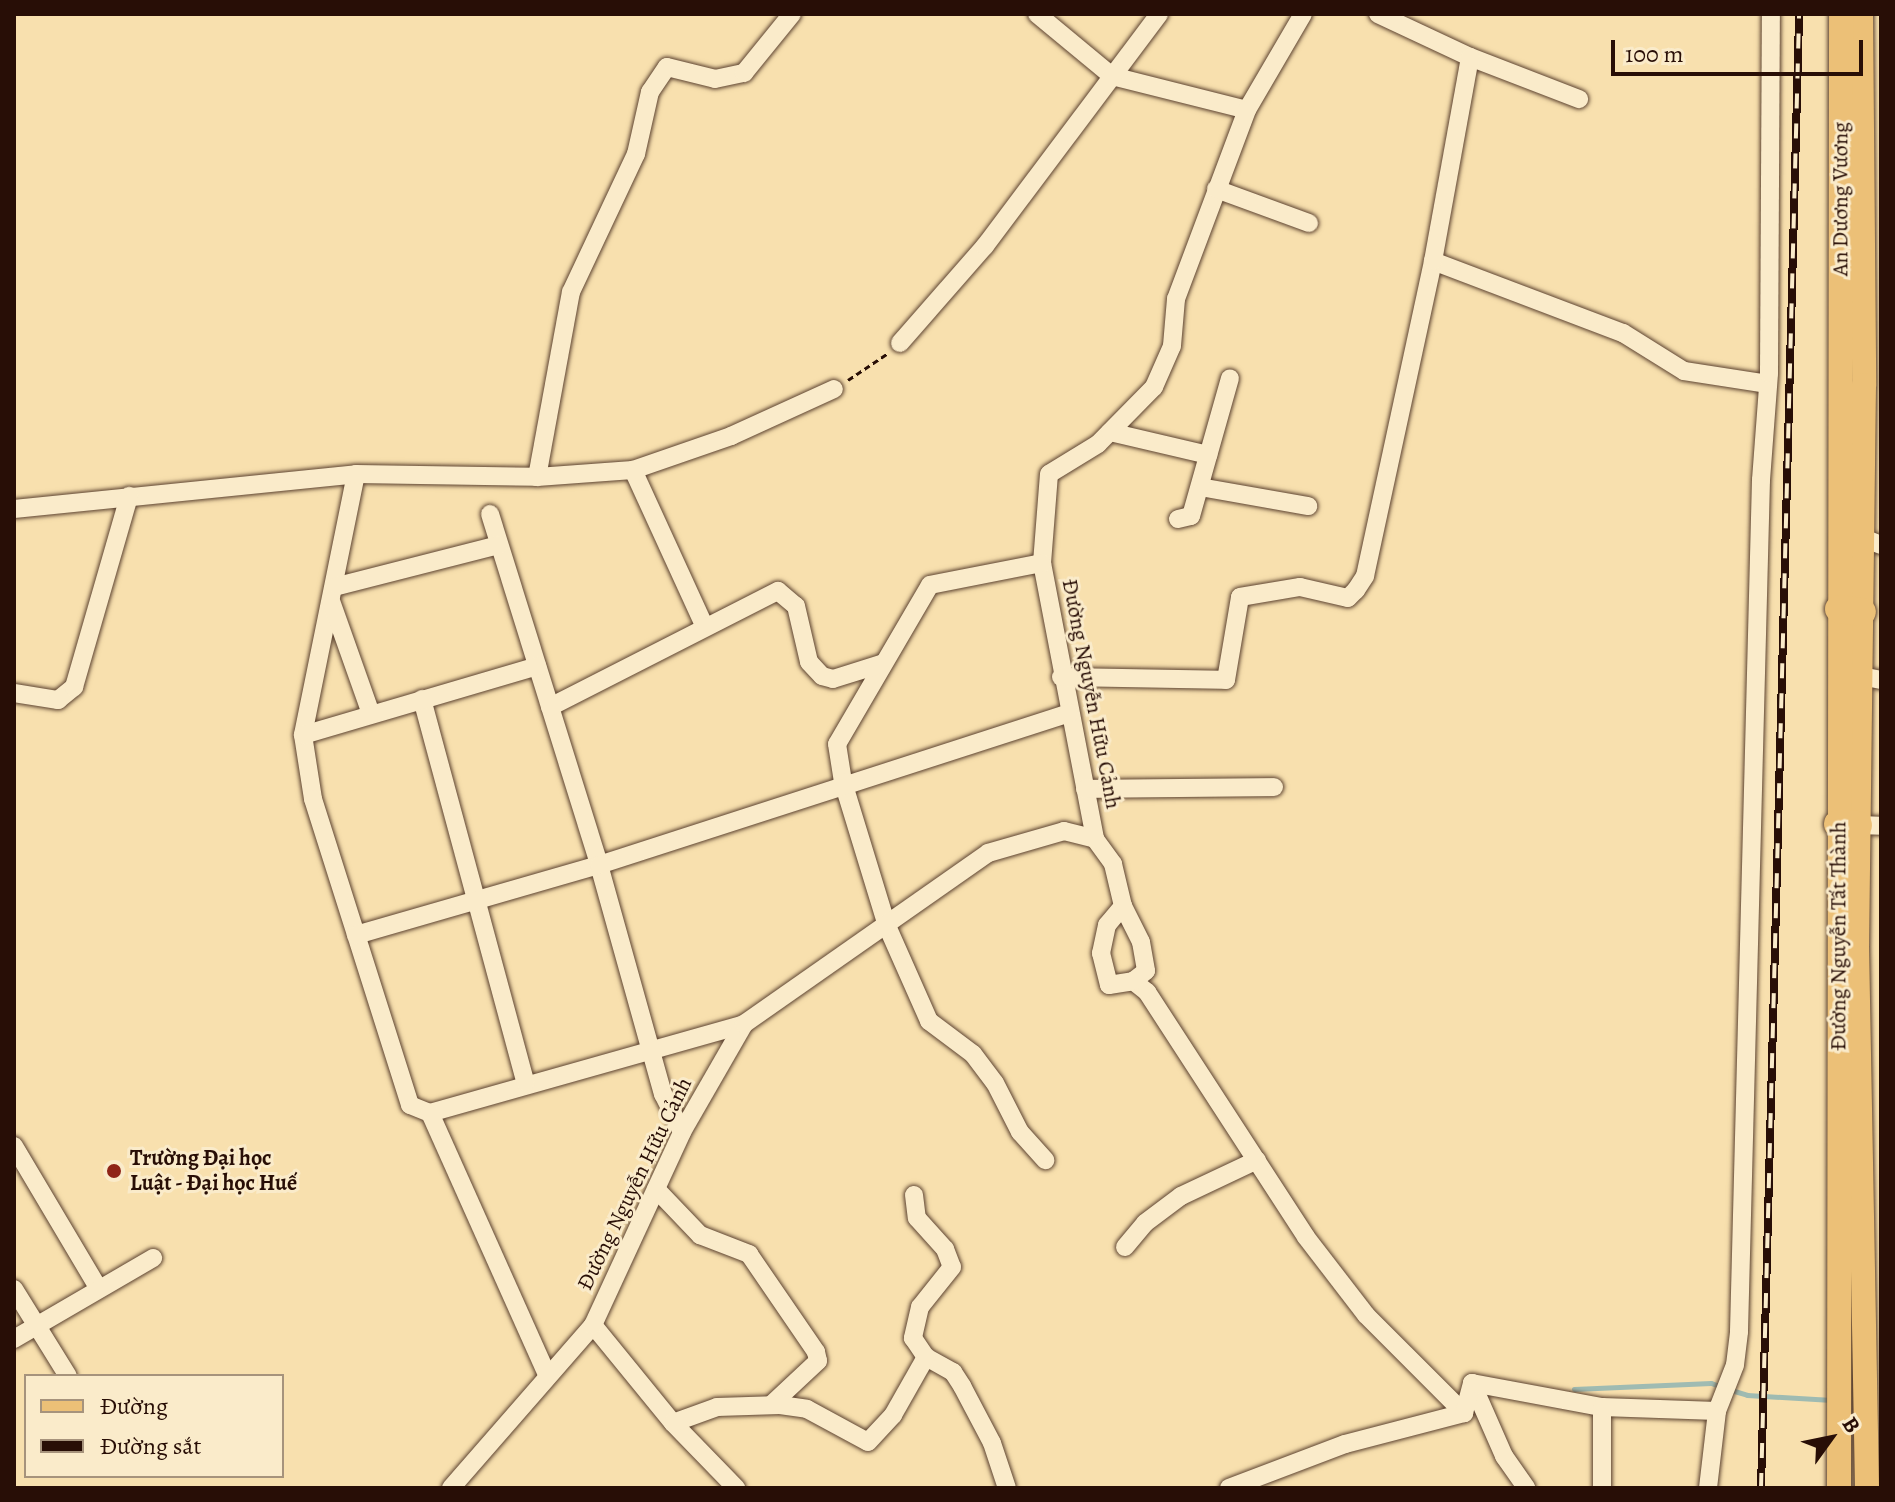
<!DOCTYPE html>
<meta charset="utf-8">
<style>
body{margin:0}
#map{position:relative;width:1895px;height:1502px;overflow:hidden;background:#f8e0ae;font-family:Alegreya,serif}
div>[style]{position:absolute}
.stream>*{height:5px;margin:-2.5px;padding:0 2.5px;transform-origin:2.5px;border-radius:2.5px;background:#9fbbb2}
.path>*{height:3px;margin-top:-1.5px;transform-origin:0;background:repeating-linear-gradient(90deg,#280e06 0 6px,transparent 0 10px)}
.roads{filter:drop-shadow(0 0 2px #5c4230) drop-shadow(0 0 2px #5c4230)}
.minor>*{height:18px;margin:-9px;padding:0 9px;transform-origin:9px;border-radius:9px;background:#faebca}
.major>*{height:24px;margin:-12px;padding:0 12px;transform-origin:12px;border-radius:12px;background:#ecc077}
.highway>*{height:28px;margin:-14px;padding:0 14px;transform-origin:14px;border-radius:14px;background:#ecc077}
.rail>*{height:8px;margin-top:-4px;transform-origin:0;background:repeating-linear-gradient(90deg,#faebca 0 15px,#280e06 0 30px);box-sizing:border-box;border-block:2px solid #280e06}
.dots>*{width:22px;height:22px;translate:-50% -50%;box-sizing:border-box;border:4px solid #faebca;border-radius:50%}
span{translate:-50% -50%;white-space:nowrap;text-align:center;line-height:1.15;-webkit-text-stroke:6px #faebca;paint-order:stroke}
.street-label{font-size:22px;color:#280e06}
.poi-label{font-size:22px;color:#280e06;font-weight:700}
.left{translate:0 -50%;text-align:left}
.frame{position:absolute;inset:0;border:16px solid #280e06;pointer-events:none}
.legend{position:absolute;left:24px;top:1374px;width:260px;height:104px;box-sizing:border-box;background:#faebca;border:2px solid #a6937c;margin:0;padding:10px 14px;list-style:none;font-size:24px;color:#280e06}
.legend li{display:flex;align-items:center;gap:16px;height:40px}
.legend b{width:40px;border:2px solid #a6937c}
.north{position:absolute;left:1791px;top:1398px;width:80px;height:80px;-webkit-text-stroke:6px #faebca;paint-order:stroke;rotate:57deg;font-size:22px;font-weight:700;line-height:32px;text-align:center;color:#280e06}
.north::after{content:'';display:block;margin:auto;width:28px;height:36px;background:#280e06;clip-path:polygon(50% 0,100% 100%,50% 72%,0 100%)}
.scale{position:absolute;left:1611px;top:40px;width:252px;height:36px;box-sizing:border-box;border:4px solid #280e06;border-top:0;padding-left:10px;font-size:24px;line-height:28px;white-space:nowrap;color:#280e06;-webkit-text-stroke:6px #faebca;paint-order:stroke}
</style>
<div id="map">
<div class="stream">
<i style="left:1574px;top:1389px;width:137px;rotate:-2.5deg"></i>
<i style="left:1711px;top:1383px;width:12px;rotate:20deg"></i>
<i style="left:1731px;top:1390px;width:17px;rotate:17deg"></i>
<i style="left:1747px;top:1395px;width:85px;rotate:3.4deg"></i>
</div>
<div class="path">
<i style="left:848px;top:380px;width:48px;rotate:-34deg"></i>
</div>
<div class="roads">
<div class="minor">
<i style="left:1037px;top:14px;width:97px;rotate:39.6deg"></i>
<i style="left:1112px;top:76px;width:139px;rotate:14.1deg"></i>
<i style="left:1303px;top:14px;width:111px;rotate:120.3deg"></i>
<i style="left:1247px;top:110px;width:202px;rotate:110.6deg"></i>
<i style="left:1176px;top:299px;width:47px;rotate:94.9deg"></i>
<i style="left:1172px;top:346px;width:45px;rotate:113.7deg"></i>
<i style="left:1154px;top:387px;width:80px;rotate:134.5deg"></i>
<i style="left:1098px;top:444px;width:57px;rotate:148.5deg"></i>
<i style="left:1049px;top:474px;width:89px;rotate:94.5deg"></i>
<i style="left:1042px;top:563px;width:281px;rotate:79.1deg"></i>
<i style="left:1095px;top:839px;width:31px;rotate:54deg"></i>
<i style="left:1113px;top:864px;width:43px;rotate:76.6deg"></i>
<i style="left:1123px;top:906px;width:25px;rotate:130deg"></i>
<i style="left:1107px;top:925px;width:29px;rotate:102deg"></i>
<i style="left:1101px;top:953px;width:33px;rotate:76deg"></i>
<i style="left:1109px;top:985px;width:24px;rotate:-9deg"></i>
<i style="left:1133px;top:981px;width:18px;rotate:38deg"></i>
<i style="left:1147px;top:992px;width:292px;rotate:57deg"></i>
<i style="left:1306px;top:1237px;width:98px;rotate:52.4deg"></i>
<i style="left:1366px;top:1315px;width:139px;rotate:45deg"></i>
<i style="left:1378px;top:14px;width:102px;rotate:25.1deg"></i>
<i style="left:1470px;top:57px;width:117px;rotate:21.1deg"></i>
<i style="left:1216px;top:189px;width:99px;rotate:20.1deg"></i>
<i style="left:1433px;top:261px;width:203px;rotate:20.8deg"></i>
<i style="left:1623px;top:333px;width:72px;rotate:31.9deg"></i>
<i style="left:1684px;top:371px;width:85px;rotate:8.8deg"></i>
<i style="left:900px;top:343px;width:129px;rotate:-48.8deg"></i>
<i style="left:985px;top:246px;width:290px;rotate:-53.1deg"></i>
<i style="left:1110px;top:432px;width:101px;rotate:13.2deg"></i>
<i style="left:633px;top:470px;width:170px;rotate:65.4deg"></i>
<i style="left:356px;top:474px;width:266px;rotate:101.5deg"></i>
<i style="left:303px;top:735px;width:65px;rotate:81.1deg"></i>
<i style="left:313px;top:799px;width:321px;rotate:72.4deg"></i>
<i style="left:410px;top:1105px;width:22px;rotate:22deg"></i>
<i style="left:430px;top:1113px;width:326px;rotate:-15.8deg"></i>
<i style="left:537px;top:477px;width:188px;rotate:-79.6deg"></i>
<i style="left:571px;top:292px;width:153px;rotate:-64.8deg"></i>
<i style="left:636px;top:154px;width:64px;rotate:-77.3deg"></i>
<i style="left:650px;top:92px;width:30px;rotate:-56deg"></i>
<i style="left:667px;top:67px;width:49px;rotate:14deg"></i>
<i style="left:715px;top:79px;width:30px;rotate:-12deg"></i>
<i style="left:744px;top:73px;width:76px;rotate:-50.9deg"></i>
<i style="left:1200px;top:487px;width:110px;rotate:10deg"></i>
<i style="left:14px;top:509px;width:344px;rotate:-5.8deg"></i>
<i style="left:356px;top:474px;width:181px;rotate:0.9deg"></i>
<i style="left:537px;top:477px;width:96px;rotate:-4.2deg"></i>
<i style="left:633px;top:470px;width:104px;rotate:-19.1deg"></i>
<i style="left:731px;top:436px;width:113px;rotate:-24.5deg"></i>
<i style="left:490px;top:514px;width:368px;rotate:72.7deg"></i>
<i style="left:599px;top:865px;width:238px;rotate:74.4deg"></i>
<i style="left:663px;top:1094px;width:42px;rotate:63.4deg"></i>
<i style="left:1178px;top:519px;width:13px;rotate:-13deg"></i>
<i style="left:1191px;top:516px;width:143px;rotate:-74.2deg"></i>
<i style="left:1863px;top:538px;width:19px;rotate:21deg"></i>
<i style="left:1042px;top:563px;width:114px;rotate:168.9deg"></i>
<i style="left:930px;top:585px;width:184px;rotate:120.3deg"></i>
<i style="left:837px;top:744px;width:38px;rotate:81deg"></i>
<i style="left:843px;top:782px;width:151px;rotate:73deg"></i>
<i style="left:887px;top:926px;width:104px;rotate:66.1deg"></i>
<i style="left:929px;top:1021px;width:55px;rotate:36.9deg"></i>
<i style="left:973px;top:1054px;width:36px;rotate:53deg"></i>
<i style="left:995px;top:1083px;width:55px;rotate:63deg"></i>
<i style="left:1020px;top:1132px;width:38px;rotate:48deg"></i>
<i style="left:334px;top:587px;width:170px;rotate:-14.3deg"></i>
<i style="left:331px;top:601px;width:120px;rotate:70.5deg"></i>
<i style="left:1861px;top:676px;width:20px;rotate:11deg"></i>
<i style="left:1061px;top:677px;width:165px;rotate:1deg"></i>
<i style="left:1226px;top:680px;width:84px;rotate:-80.4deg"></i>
<i style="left:1240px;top:597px;width:61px;rotate:-9.5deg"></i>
<i style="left:1300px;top:587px;width:49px;rotate:12.9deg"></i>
<i style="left:1348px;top:598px;width:11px;rotate:-45deg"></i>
<i style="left:1356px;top:590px;width:17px;rotate:-57deg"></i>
<i style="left:1365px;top:576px;width:322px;rotate:-77.8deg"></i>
<i style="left:1433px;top:261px;width:207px;rotate:-79.7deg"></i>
<i style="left:14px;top:693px;width:45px;rotate:9deg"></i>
<i style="left:58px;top:700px;width:21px;rotate:-39deg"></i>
<i style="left:74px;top:687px;width:199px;rotate:-73.9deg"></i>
<i style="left:422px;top:699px;width:397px;rotate:74.9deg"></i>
<i style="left:550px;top:707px;width:256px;rotate:-27deg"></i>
<i style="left:778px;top:591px;width:23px;rotate:40deg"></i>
<i style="left:796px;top:606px;width:57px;rotate:76.9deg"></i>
<i style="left:809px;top:662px;width:19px;rotate:47deg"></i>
<i style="left:822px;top:676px;width:11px;rotate:15deg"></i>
<i style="left:833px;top:679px;width:53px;rotate:-17.4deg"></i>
<i style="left:303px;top:735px;width:244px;rotate:-16.4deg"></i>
<i style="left:1085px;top:789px;width:189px;rotate:-0.6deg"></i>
<i style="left:1858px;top:825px;width:23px;rotate:2deg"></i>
<i style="left:1123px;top:906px;width:40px;rotate:63.4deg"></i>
<i style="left:1141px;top:942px;width:29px;rotate:80deg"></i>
<i style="left:1146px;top:971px;width:16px;rotate:142deg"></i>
<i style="left:356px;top:935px;width:253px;rotate:-16.1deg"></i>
<i style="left:599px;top:865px;width:494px;rotate:-17.9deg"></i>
<i style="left:430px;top:1113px;width:286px;rotate:65.9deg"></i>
<i style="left:14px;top:1146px;width:166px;rotate:59.3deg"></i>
<i style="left:656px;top:1189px;width:64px;rotate:46.3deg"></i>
<i style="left:700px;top:1235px;width:53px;rotate:21.2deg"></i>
<i style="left:749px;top:1254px;width:119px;rotate:55.6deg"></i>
<i style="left:816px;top:1352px;width:9px;rotate:77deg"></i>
<i style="left:818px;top:1361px;width:63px;rotate:136.9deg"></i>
<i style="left:914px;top:1195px;width:23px;rotate:83deg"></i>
<i style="left:917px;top:1218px;width:42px;rotate:47.9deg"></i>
<i style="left:945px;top:1249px;width:19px;rotate:69deg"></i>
<i style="left:952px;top:1267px;width:51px;rotate:128.7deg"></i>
<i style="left:920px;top:1307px;width:32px;rotate:103deg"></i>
<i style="left:913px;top:1338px;width:23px;rotate:56deg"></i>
<i style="left:926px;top:1357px;width:31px;rotate:29deg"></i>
<i style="left:953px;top:1372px;width:17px;rotate:57deg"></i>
<i style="left:962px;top:1386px;width:64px;rotate:62.2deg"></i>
<i style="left:992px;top:1443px;width:47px;rotate:71.6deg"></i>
<i style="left:1125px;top:1247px;width:31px;rotate:-50deg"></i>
<i style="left:1145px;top:1223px;width:45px;rotate:-36.9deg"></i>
<i style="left:1181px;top:1196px;width:84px;rotate:-25.3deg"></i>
<i style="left:14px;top:1289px;width:102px;rotate:58.2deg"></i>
<i style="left:593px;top:1325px;width:127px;rotate:50.8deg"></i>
<i style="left:673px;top:1423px;width:91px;rotate:45.9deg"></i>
<i style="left:14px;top:1339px;width:161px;rotate:-30.2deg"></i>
<i style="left:1472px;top:1383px;width:80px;rotate:66.3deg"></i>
<i style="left:1504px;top:1456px;width:39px;rotate:55deg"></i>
<i style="left:1602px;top:1407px;width:81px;rotate:90deg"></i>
<i style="left:673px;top:1423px;width:47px;rotate:-20deg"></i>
<i style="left:717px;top:1407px;width:63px;rotate:-1.8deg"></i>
<i style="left:780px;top:1405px;width:27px;rotate:8deg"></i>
<i style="left:807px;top:1409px;width:69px;rotate:28.4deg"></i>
<i style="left:868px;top:1442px;width:37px;rotate:-47deg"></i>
<i style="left:893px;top:1415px;width:67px;rotate:-60.4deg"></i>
<i style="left:451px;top:1488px;width:216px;rotate:-48.9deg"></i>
<i style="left:593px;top:1325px;width:213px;rotate:-65.2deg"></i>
<i style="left:682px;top:1132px;width:125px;rotate:-60.1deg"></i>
<i style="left:744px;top:1024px;width:298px;rotate:-35deg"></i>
<i style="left:988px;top:853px;width:79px;rotate:-16.1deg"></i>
<i style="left:1064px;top:831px;width:32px;rotate:14deg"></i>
<i style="left:1229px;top:1488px;width:124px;rotate:-20.8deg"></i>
<i style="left:1345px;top:1444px;width:123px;rotate:-14.6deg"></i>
<i style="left:1464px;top:1413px;width:31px;rotate:-75deg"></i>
<i style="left:1472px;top:1383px;width:132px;rotate:10.5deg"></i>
<i style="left:1602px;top:1407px;width:115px;rotate:2deg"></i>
<i style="left:1708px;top:1488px;width:78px;rotate:-83.3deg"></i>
<i style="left:1717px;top:1411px;width:49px;rotate:-68.6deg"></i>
<i style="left:1735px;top:1365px;width:34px;rotate:-83deg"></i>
<i style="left:1739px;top:1331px;width:851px;rotate:-88.52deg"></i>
<i style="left:1761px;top:480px;width:107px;rotate:-85.7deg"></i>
<i style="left:1769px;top:373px;width:359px;rotate:-89.7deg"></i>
</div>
<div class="major">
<i style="left:1861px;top:14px;width:371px;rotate:89.5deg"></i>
<i style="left:1864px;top:385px;width:561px;rotate:90.71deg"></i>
<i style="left:1857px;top:946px;width:542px;rotate:88.94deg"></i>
<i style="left:1839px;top:1488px;width:1474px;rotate:-89.92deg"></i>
</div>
<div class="highway">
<i style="left:1839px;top:609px;width:23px;rotate:7deg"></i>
<i style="left:1838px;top:824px;width:20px;rotate:3deg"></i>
</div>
</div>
<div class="rail">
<i style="left:1761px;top:1488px;width:1474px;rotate:-88.52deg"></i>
</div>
<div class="dots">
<i style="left:114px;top:1171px;background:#8f2418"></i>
</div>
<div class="street-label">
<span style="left:1841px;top:199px;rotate:-90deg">An Dương Vương</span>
<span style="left:1091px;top:694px;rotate:79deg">Đường Nguyễn Hữu Cảnh</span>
<span style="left:1839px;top:936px;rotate:-90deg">Đường Nguyễn Tất Thành</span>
<span style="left:635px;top:1184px;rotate:-64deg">Đường Nguyễn Hữu Cảnh</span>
</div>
<div class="poi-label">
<span class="left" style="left:130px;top:1171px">Trường Đại học<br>Luật - Đại học Huế</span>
</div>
<div class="frame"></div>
<ul class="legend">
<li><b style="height:10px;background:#ecc077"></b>Đường</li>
<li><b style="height:10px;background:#280e06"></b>Đường sắt</li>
</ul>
<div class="north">B</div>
<div class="scale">100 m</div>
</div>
